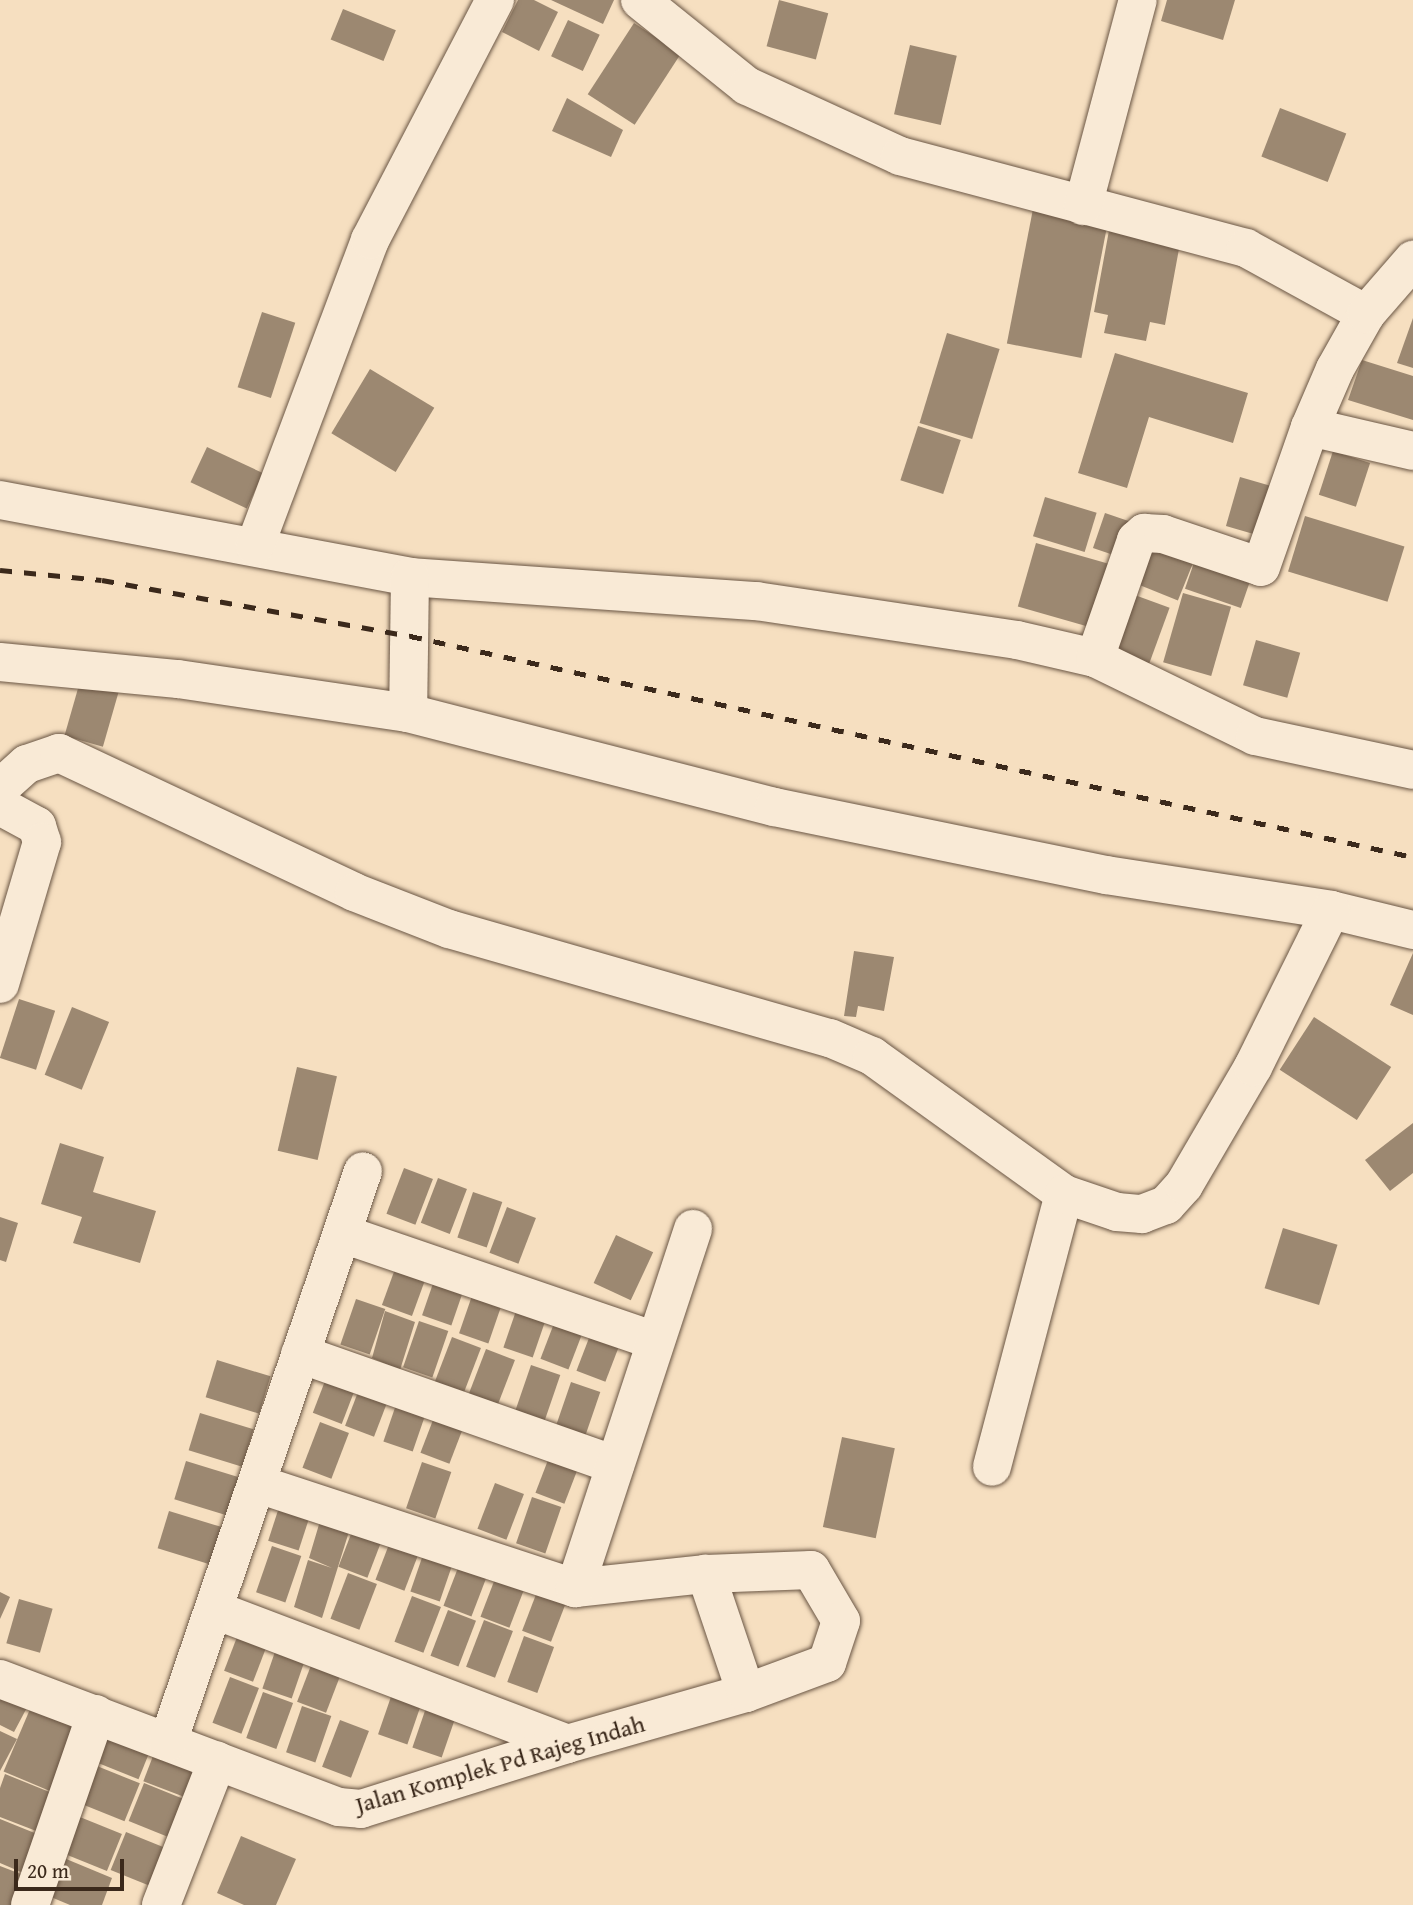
<!DOCTYPE html>
<style>
body{margin:0}
#map{position:relative;width:1413px;height:1905px;overflow:hidden;background:#f6dfc0;font-family:"Gentium Book Plus",serif}
div>[style]{position:absolute}
.building>*{inset:0;background:#9c8871;transform-origin:0 0}
.roads{filter:drop-shadow(0 0 2px #6a5644) drop-shadow(0 0 2px #6a5644)}
.minor>*{height:38px;margin:-19px;padding:0 19px;transform-origin:19px;border-radius:19px;background:#f9ead6}
.rail>*{height:5px;margin-top:-2.5px;transform-origin:0;background:repeating-linear-gradient(90deg,#3b291b 0 12px,transparent 0 24px)}
span{translate:-50% -50%;white-space:nowrap;text-align:center;line-height:1.15;-webkit-text-stroke:5px #f9ead6;paint-order:stroke}
.street-label{font-size:24px;color:#3b291b}
.scale{position:absolute;left:14px;top:1859px;width:110px;height:32px;box-sizing:border-box;border:4px solid #3b291b;border-top:0;padding-left:9px;font-size:21px;line-height:24px;white-space:nowrap;color:#3b291b;-webkit-text-stroke:5px #f9ead6;paint-order:stroke}
</style>
<div id="map">
<div class="building">
<i style="clip-path:polygon(518px 0,534px 0,558px 12px,539px 51px,502px 32px)"></i>
<i style="clip-path:polygon(551px 0,614px 0,603px 24px)"></i>
<i style="left:779px;top:0;width:51px;height:48px;rotate:15deg"></i>
<i style="clip-path:polygon(1167px 0,1235px 0,1223px 40px,1161px 21px)"></i>
<i style="left:343px;top:9px;width:57px;height:33px;rotate:22deg"></i>
<i style="left:568px;top:20px;width:35px;height:40px;rotate:25deg"></i>
<i style="left:634px;top:23px;width:56px;height:85px;rotate:33deg"></i>
<i style="left:910px;top:45px;width:48px;height:71px;rotate:13deg"></i>
<i style="clip-path:polygon(567px 98px,623px 130px,611px 157px,552px 131px)"></i>
<i style="left:1280px;top:108px;width:71px;height:52px;rotate:21deg"></i>
<i style="left:1033px;top:209px;width:76px;height:137px;rotate:11deg"></i>
<i style="clip-path:polygon(1110px 225px,1181px 238px,1165px 325px,1150px 322px,1146px 341px,1104px 333px,1108px 315px,1094px 312px)"></i>
<i style="left:262px;top:312px;width:35px;height:79px;rotate:18deg"></i>
<i style="clip-path:polygon(1413px 318px,1413px 368px,1397px 363px)"></i>
<i style="left:947px;top:333px;width:55px;height:94px;rotate:17deg"></i>
<i style="clip-path:polygon(1115px 353px,1248px 393px,1233px 443px,1149px 417px,1127px 488px,1078px 473px)"></i>
<i style="clip-path:polygon(1362px 360px,1413px 376px,1413px 420px,1348px 400px)"></i>
<i style="left:370px;top:369px;width:75px;height:75px;rotate:31deg"></i>
<i style="left:918px;top:426px;width:45px;height:57px;rotate:18deg"></i>
<i style="left:207px;top:447px;width:62px;height:39px;rotate:25deg"></i>
<i style="left:1333px;top:451px;width:39px;height:46px;rotate:18deg"></i>
<i style="left:1240px;top:477px;width:43px;height:51px;rotate:16deg"></i>
<i style="left:1045px;top:497px;width:54px;height:41px;rotate:17deg"></i>
<i style="left:1105px;top:513px;width:31px;height:37px;rotate:19deg"></i>
<i style="left:1305px;top:516px;width:104px;height:58px;rotate:17deg"></i>
<i style="left:1148px;top:541px;width:50px;height:44px;rotate:22deg"></i>
<i style="left:1036px;top:543px;width:80px;height:66px;rotate:16deg"></i>
<i style="left:1198px;top:551px;width:59px;height:40px;rotate:19deg"></i>
<i style="left:1183px;top:593px;width:50px;height:72px;rotate:16deg"></i>
<i style="left:1132px;top:594px;width:40px;height:60px;rotate:20deg"></i>
<i style="left:1256px;top:640px;width:46px;height:47px;rotate:16deg"></i>
<i style="left:81px;top:678px;width:40px;height:60px;rotate:16deg"></i>
<i style="clip-path:polygon(854px 951px,894px 957px,884px 1011px,858px 1006px,856px 1017px,844px 1016px)"></i>
<i style="clip-path:polygon(1413px 953px,1413px 1015px,1390px 1005px)"></i>
<i style="left:19px;top:999px;width:38px;height:62px;rotate:18deg"></i>
<i style="left:72px;top:1007px;width:40px;height:73px;rotate:22deg"></i>
<i style="left:1314px;top:1017px;width:92px;height:63px;rotate:33deg"></i>
<i style="left:297px;top:1067px;width:41px;height:86px;rotate:13deg"></i>
<i style="clip-path:polygon(1413px 1123px,1413px 1173px,1390px 1191px,1365px 1160px)"></i>
<i style="clip-path:polygon(60px 1143px,104px 1157px,93px 1192px,156px 1211px,140px 1263px,73px 1243px,82px 1217px,41px 1204px)"></i>
<i style="left:404px;top:1168px;width:31px;height:49px;rotate:21deg"></i>
<i style="left:438px;top:1178px;width:31px;height:48px;rotate:21deg"></i>
<i style="left:473px;top:1192px;width:31px;height:48px;rotate:19deg"></i>
<i style="left:507px;top:1207px;width:31px;height:49px;rotate:21deg"></i>
<i style="clip-path:polygon(0 1217px,18px 1223px,6px 1262px,0 1260px)"></i>
<i style="left:1283px;top:1228px;width:57px;height:63px;rotate:17deg"></i>
<i style="left:616px;top:1235px;width:41px;height:53px;rotate:25deg"></i>
<i style="left:399px;top:1258px;width:32px;height:50px;rotate:20deg"></i>
<i style="left:438px;top:1269px;width:31px;height:49px;rotate:19deg"></i>
<i style="left:475px;top:1287px;width:31px;height:49px;rotate:19deg"></i>
<i style="left:356px;top:1299px;width:31px;height:48px;rotate:19deg"></i>
<i style="left:519px;top:1302px;width:31px;height:48px;rotate:19deg"></i>
<i style="clip-path:polygon(385px 1311px,415px 1322px,400px 1370px,372px 1358px)"></i>
<i style="left:558px;top:1313px;width:30px;height:49px;rotate:21deg"></i>
<i style="left:419px;top:1321px;width:31px;height:49px;rotate:19deg"></i>
<i style="left:594px;top:1325px;width:31px;height:49px;rotate:21deg"></i>
<i style="left:452px;top:1337px;width:31px;height:48px;rotate:21deg"></i>
<i style="left:486px;top:1349px;width:31px;height:49px;rotate:21deg"></i>
<i style="left:217px;top:1360px;width:56px;height:39px;rotate:17deg"></i>
<i style="left:531px;top:1365px;width:31px;height:48px;rotate:19deg"></i>
<i style="left:330px;top:1368px;width:31px;height:48px;rotate:21deg"></i>
<i style="left:363px;top:1379px;width:31px;height:50px;rotate:21deg"></i>
<i style="left:571px;top:1382px;width:31px;height:48px;rotate:19deg"></i>
<i style="left:399px;top:1396px;width:31px;height:48px;rotate:19deg"></i>
<i style="left:438px;top:1407px;width:31px;height:49px;rotate:21deg"></i>
<i style="left:200px;top:1413px;width:56px;height:39px;rotate:17deg"></i>
<i style="left:320px;top:1422px;width:31px;height:49px;rotate:21deg"></i>
<i style="left:842px;top:1437px;width:54px;height:92px;rotate:12deg"></i>
<i style="left:553px;top:1447px;width:31px;height:49px;rotate:21deg"></i>
<i style="left:186px;top:1461px;width:57px;height:40px;rotate:17deg"></i>
<i style="left:422px;top:1462px;width:31px;height:49px;rotate:19deg"></i>
<i style="left:495px;top:1483px;width:31px;height:49px;rotate:21deg"></i>
<i style="left:283px;top:1495px;width:32px;height:48px;rotate:18deg"></i>
<i style="left:532px;top:1497px;width:31px;height:49px;rotate:19deg"></i>
<i style="left:169px;top:1511px;width:56px;height:39px;rotate:17deg"></i>
<i style="clip-path:polygon(323px 1511px,352px 1522px,322px 1618px,294px 1607px,308px 1560px,332px 1568px,309px 1558px)"></i>
<i style="left:356px;top:1521px;width:31px;height:49px;rotate:21deg"></i>
<i style="left:393px;top:1534px;width:31px;height:49px;rotate:21deg"></i>
<i style="left:272px;top:1546px;width:31px;height:49px;rotate:19deg"></i>
<i style="left:426px;top:1546px;width:31px;height:48px;rotate:19deg"></i>
<i style="left:461px;top:1560px;width:30px;height:49px;rotate:21deg"></i>
<i style="left:498px;top:1571px;width:31px;height:49px;rotate:21deg"></i>
<i style="left:348px;top:1573px;width:31px;height:49px;rotate:21deg"></i>
<i style="left:540px;top:1584px;width:31px;height:50px;rotate:21deg"></i>
<i style="clip-path:polygon(0 1592px,10px 1597px,0 1619px)"></i>
<i style="left:412px;top:1596px;width:31px;height:49px;rotate:21deg"></i>
<i style="left:19px;top:1599px;width:35px;height:46px;rotate:16deg"></i>
<i style="left:448px;top:1610px;width:30px;height:49px;rotate:21deg"></i>
<i style="left:484px;top:1620px;width:31px;height:50px;rotate:21deg"></i>
<i style="left:242px;top:1624px;width:31px;height:50px;rotate:21deg"></i>
<i style="left:524px;top:1636px;width:32px;height:49px;rotate:20deg"></i>
<i style="left:278px;top:1643px;width:31px;height:48px;rotate:19deg"></i>
<i style="left:315px;top:1655px;width:31px;height:50px;rotate:21deg"></i>
<i style="left:230px;top:1677px;width:31px;height:49px;rotate:21deg"></i>
<i style="clip-path:polygon(0 1686px,31px 1700px,14px 1732px,0 1725px)"></i>
<i style="left:394px;top:1688px;width:31px;height:49px;rotate:19deg"></i>
<i style="left:263px;top:1692px;width:32px;height:49px;rotate:20deg"></i>
<i style="left:36px;top:1695px;width:56px;height:83px;rotate:23deg"></i>
<i style="left:428px;top:1702px;width:31px;height:48px;rotate:19deg"></i>
<i style="left:302px;top:1706px;width:31px;height:49px;rotate:19deg"></i>
<i style="left:101px;top:1720px;width:57px;height:41px;rotate:22deg"></i>
<i style="left:340px;top:1720px;width:31px;height:50px;rotate:21deg"></i>
<i style="clip-path:polygon(0 1731px,17px 1739px,0 1771px)"></i>
<i style="left:158px;top:1743px;width:56px;height:41px;rotate:21deg"></i>
<i style="left:87px;top:1762px;width:57px;height:41px;rotate:22deg"></i>
<i style="clip-path:polygon(5px 1774px,57px 1795px,44px 1834px,0 1817px,0 1788px)"></i>
<i style="left:144px;top:1783px;width:56px;height:41px;rotate:22deg"></i>
<i style="left:70px;top:1813px;width:56px;height:40px;rotate:22deg"></i>
<i style="clip-path:polygon(0 1819px,42px 1836px,28px 1875px,0 1863px)"></i>
<i style="left:126px;top:1832px;width:56px;height:41px;rotate:22deg"></i>
<i style="clip-path:polygon(241px 1836px,296px 1859px,276px 1905px,244px 1905px,217px 1893px)"></i>
<i style="clip-path:polygon(59px 1856px,112px 1878px,102px 1905px,70px 1905px,46px 1895px)"></i>
<i style="clip-path:polygon(0 1866px,26px 1876px,17px 1905px,0 1905px)"></i>
</div>
<div class="roads">
<div class="minor">
<i style="left:640px;top:0;width:137px;rotate:38.8deg"></i>
<i style="left:747px;top:86px;width:168px;rotate:24.6deg"></i>
<i style="left:900px;top:156px;width:358px;rotate:14.9deg"></i>
<i style="left:1246px;top:248px;width:137px;rotate:28.8deg"></i>
<i style="left:1083px;top:206px;width:213px;rotate:-75.1deg"></i>
<i style="left:1310px;top:427px;width:106px;rotate:13.1deg"></i>
<i style="left:0;top:500px;width:417px;rotate:10.6deg"></i>
<i style="left:410px;top:577px;width:347px;rotate:4deg"></i>
<i style="left:756px;top:601px;width:264px;rotate:8.5deg"></i>
<i style="left:1017px;top:640px;width:80px;rotate:13deg"></i>
<i style="left:1095px;top:658px;width:178px;rotate:26deg"></i>
<i style="left:1255px;top:736px;width:162px;rotate:12.1deg"></i>
<i style="left:255px;top:546px;width:327px;rotate:-69.4deg"></i>
<i style="left:370px;top:240px;width:271px;rotate:-62.5deg"></i>
<i style="left:410px;top:577px;width:136px;rotate:90.8deg"></i>
<i style="left:408px;top:713px;width:378px;rotate:14.4deg"></i>
<i style="left:774px;top:807px;width:339px;rotate:11.6deg"></i>
<i style="left:1106px;top:875px;width:228px;rotate:8.8deg"></i>
<i style="left:1331px;top:910px;width:84px;rotate:13.7deg"></i>
<i style="left:1095px;top:658px;width:125px;rotate:-70.8deg"></i>
<i style="left:1136px;top:540px;width:11px;rotate:-41deg"></i>
<i style="left:1144px;top:533px;width:19px;rotate:3deg"></i>
<i style="left:1163px;top:534px;width:103px;rotate:18.6deg"></i>
<i style="left:1261px;top:567px;width:148px;rotate:-70.7deg"></i>
<i style="left:1310px;top:427px;width:63px;rotate:-66.7deg"></i>
<i style="left:1335px;top:369px;width:63px;rotate:-60.6deg"></i>
<i style="left:1366px;top:314px;width:72px;rotate:-49deg"></i>
<i style="left:0;top:662px;width:179px;rotate:5.5deg"></i>
<i style="left:178px;top:679px;width:232px;rotate:8.4deg"></i>
<i style="left:0;top:788px;width:36px;rotate:-42deg"></i>
<i style="left:27px;top:764px;width:34px;rotate:-19deg"></i>
<i style="left:59px;top:753px;width:326px;rotate:25.2deg"></i>
<i style="left:354px;top:892px;width:102px;rotate:21.3deg"></i>
<i style="left:449px;top:929px;width:396px;rotate:16deg"></i>
<i style="left:830px;top:1038px;width:46px;rotate:23.2deg"></i>
<i style="left:872px;top:1056px;width:236px;rotate:35.7deg"></i>
<i style="left:1064px;top:1194px;width:282px;rotate:104.8deg"></i>
<i style="left:0;top:806px;width:42px;rotate:28.4deg"></i>
<i style="left:37px;top:826px;width:17px;rotate:73deg"></i>
<i style="left:42px;top:842px;width:148px;rotate:106.5deg"></i>
<i style="left:1064px;top:1194px;width:56px;rotate:18.8deg"></i>
<i style="left:1117px;top:1212px;width:25px;rotate:5deg"></i>
<i style="left:1142px;top:1214px;width:26px;rotate:-21deg"></i>
<i style="left:1166px;top:1205px;width:27px;rotate:-48deg"></i>
<i style="left:1184px;top:1185px;width:137px;rotate:-59.7deg"></i>
<i style="left:1253px;top:1067px;width:175px;rotate:-63.6deg"></i>
<i style="left:343px;top:1234px;width:330px;rotate:18.9deg"></i>
<i style="left:300px;top:1354px;width:334px;rotate:19.4deg"></i>
<i style="left:258px;top:1484px;width:334px;rotate:18.2deg"></i>
<i style="left:575px;top:1588px;width:132px;rotate:-6.1deg"></i>
<i style="left:575px;top:1588px;width:378px;rotate:-71.8deg"></i>
<i style="left:215px;top:1610px;width:377px;rotate:20.8deg"></i>
<i style="left:0;top:1679px;width:362px;rotate:20.7deg"></i>
<i style="left:339px;top:1807px;width:22px;rotate:5deg"></i>
<i style="left:361px;top:1809px;width:216px;rotate:-17.5deg"></i>
<i style="left:567px;top:1744px;width:186px;rotate:-15.9deg"></i>
<i style="left:746px;top:1693px;width:126px;rotate:-108.6deg"></i>
<i style="left:706px;top:1574px;width:105px;rotate:-2.2deg"></i>
<i style="left:811px;top:1570px;width:59px;rotate:59.5deg"></i>
<i style="left:841px;top:1621px;width:44px;rotate:108.4deg"></i>
<i style="left:827px;top:1663px;width:86px;rotate:159.7deg"></i>
<i style="left:168px;top:1742px;width:603px;rotate:-71.14deg"></i>
<i style="left:30px;top:1905px;width:202px;rotate:-70.9deg"></i>
<i style="left:161px;top:1905px;width:155px;rotate:-68.7deg"></i>
</div>
</div>
<div class="rail">
<i style="left:0;top:570px;width:102px;rotate:5.6deg"></i>
<i style="left:102px;top:580px;width:313px;rotate:10.3deg"></i>
<i style="left:410px;top:636px;width:1027px;rotate:12.43deg"></i>
</div>
<div class="street-label">
<span style="left:500px;top:1764px;rotate:-16deg">Jalan Komplek Pd Rajeg Indah</span>
</div>
<div class="scale">20 m</div>
</div>
